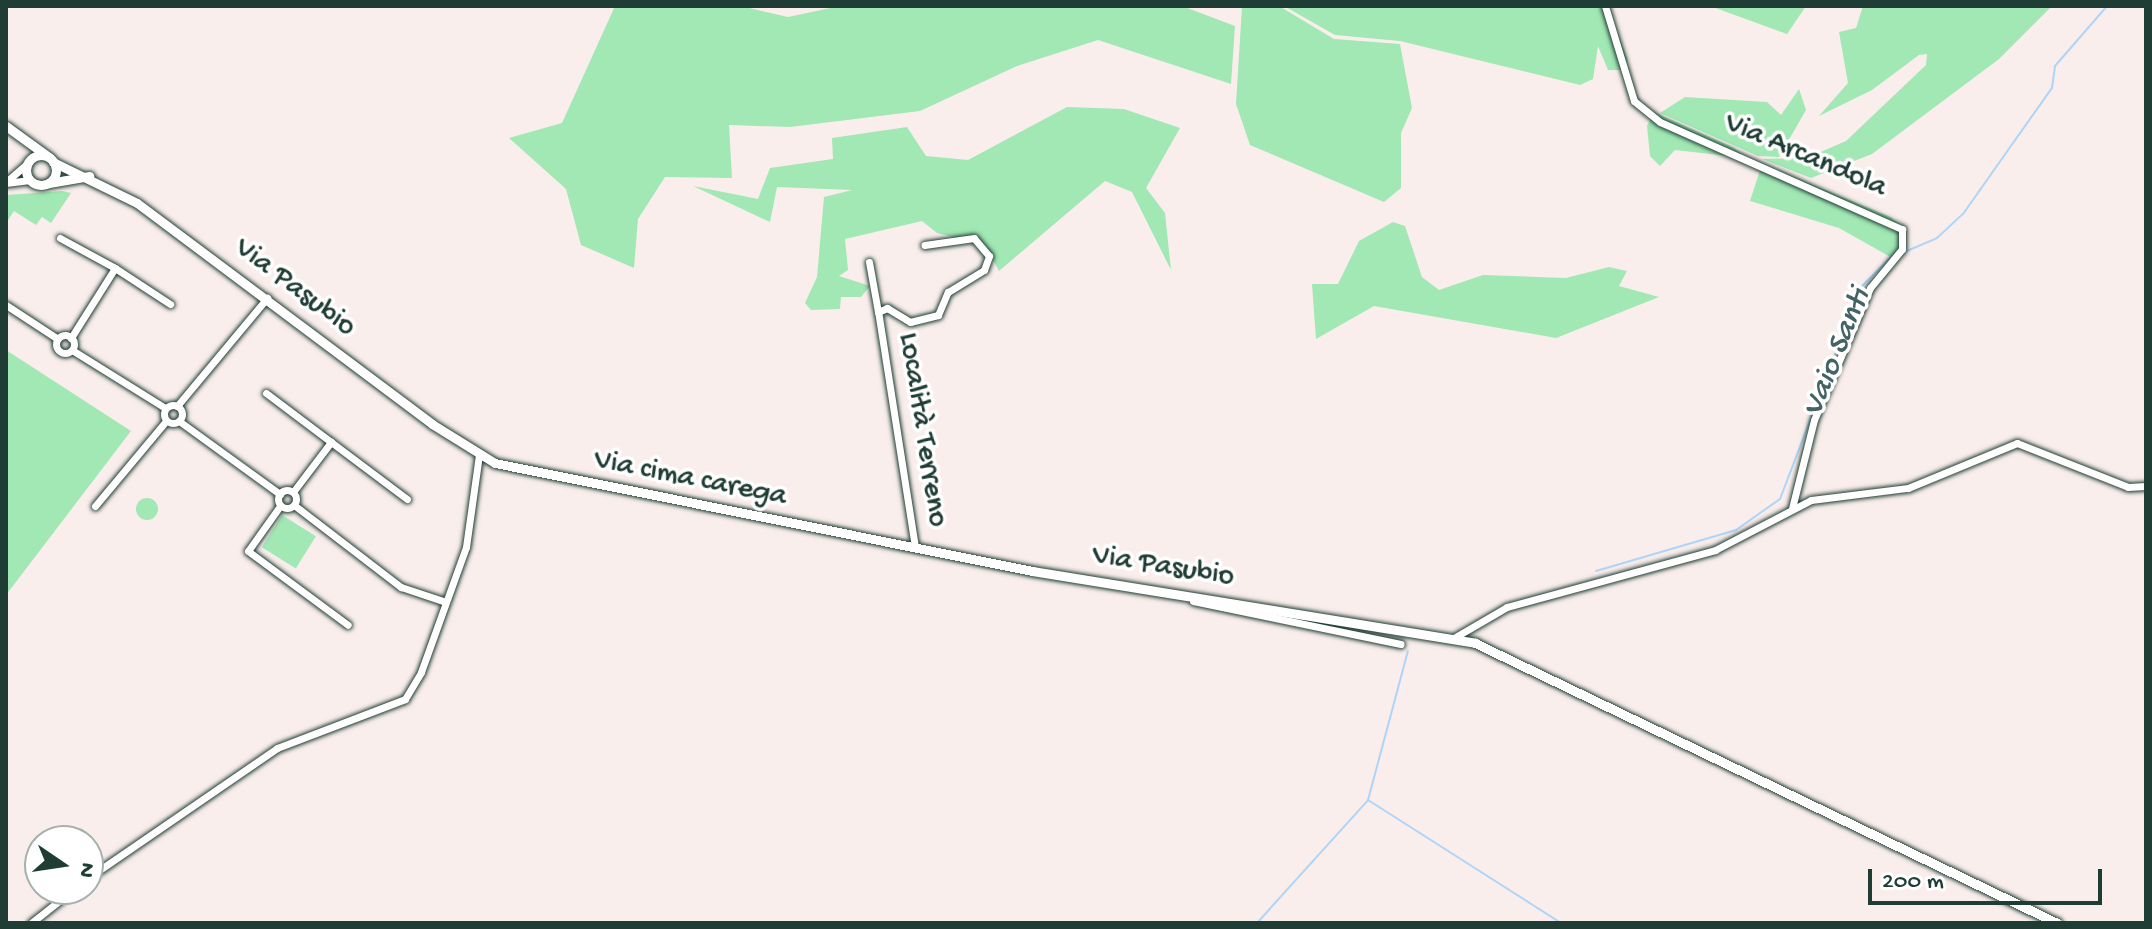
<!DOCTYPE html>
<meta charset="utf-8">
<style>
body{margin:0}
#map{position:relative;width:2152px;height:929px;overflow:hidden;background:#f9eeeb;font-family:"Gochi Hand",sans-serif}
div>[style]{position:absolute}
.green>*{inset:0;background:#a1e8b4;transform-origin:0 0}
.round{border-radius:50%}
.stream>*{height:2px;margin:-1px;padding:0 1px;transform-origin:1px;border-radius:1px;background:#aed5f8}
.roads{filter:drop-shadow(0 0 2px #1f3d34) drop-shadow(0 0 2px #1f3d34)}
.street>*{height:7px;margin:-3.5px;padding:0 3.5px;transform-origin:3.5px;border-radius:3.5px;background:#fff}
.street>.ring{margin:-3.5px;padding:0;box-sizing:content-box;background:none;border:7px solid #fff;border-radius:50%}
.secondary>*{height:9px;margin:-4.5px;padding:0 4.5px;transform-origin:4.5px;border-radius:4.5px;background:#fff}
.secondary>.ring{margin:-4.5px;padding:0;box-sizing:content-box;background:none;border:9px solid #fff;border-radius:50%}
span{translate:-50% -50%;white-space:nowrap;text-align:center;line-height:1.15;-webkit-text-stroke:7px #fff;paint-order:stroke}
.street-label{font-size:30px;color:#1f3d34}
.water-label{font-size:32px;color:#436365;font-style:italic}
.frame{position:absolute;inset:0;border:8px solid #1f3d34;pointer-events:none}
.north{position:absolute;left:24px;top:825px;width:80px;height:80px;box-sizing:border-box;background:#fff;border:2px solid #a5b1ae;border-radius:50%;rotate:103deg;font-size:22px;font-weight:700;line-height:32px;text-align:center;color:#1f3d34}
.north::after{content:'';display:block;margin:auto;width:28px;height:36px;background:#1f3d34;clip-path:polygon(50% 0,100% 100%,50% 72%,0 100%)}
.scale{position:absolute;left:1868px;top:869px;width:234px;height:36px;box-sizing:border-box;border:4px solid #1f3d34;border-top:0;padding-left:10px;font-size:24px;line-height:28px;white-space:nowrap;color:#1f3d34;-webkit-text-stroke:6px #fff;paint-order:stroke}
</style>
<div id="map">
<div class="green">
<i style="clip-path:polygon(615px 6px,741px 6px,788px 17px,840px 6px,1182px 6px,1235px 26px,1231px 84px,1098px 40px,1017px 66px,920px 111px,790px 127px,729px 125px,732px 178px,665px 177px,638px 219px,634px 268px,581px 245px,566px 189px,509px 138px,562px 123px)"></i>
<i style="clip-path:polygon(1242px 6px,1279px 6px,1334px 39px,1400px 44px,1412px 108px,1401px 133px,1401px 188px,1384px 202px,1250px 145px,1236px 104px)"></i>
<i style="clip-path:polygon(1284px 6px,1607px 6px,1628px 60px,1623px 70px,1608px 70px,1598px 46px,1593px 79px,1580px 85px,1400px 41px,1335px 35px)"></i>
<i style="clip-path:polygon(1710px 6px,1806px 6px,1787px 34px)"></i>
<i style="clip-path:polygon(1863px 6px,2052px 6px,1999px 59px,1872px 154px,1811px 178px,1762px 159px,1807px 158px,1846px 141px,1926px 65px,1927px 54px,1919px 55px,1872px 90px,1819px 116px,1848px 83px,1839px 32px,1856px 28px)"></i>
<i style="clip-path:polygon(1799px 89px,1806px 110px,1779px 157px,1758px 156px,1660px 113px,1685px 97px,1767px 102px,1781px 115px)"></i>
<i style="clip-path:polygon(1067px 107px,1124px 109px,1180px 128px,1146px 188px,1165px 213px,1171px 270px,1132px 192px,1105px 181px,999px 271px,985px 245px,937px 233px,922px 221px,845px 239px,848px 270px,839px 276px,870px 286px,861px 297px,841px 297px,840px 309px,811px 310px,805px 303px,817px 277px,824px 197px,852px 190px,777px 187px,770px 222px,693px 186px,758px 199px,770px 168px,833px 159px,832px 138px,907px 127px,926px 156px,968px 160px)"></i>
<i style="clip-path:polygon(1654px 112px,1733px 147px,1746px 158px,1675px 150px,1660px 166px,1650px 156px,1647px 126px)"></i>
<i style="clip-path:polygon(1762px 164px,1891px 217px,1905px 230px,1904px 249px,1894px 259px,1839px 228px,1750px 201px)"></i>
<i style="clip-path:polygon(62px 191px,71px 193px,51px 223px,42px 217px,36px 225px,14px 211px,6px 223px,7px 195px)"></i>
<i style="clip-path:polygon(1393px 222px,1405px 226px,1422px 277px,1439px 290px,1483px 275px,1566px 278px,1609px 267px,1627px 271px,1619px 286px,1659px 297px,1556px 338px,1374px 306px,1316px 339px,1312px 284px,1338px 284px,1359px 241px)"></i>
<i style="clip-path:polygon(6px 350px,131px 431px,6px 595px)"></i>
<i class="round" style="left:136px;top:498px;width:22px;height:22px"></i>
<i style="left:282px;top:515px;width:40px;height:38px;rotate:32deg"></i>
</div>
<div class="stream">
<i style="left:1902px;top:253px;width:38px;rotate:-23deg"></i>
<i style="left:1937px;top:238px;width:35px;rotate:-43deg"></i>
<i style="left:1963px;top:214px;width:154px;rotate:-54.8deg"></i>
<i style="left:2052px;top:88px;width:22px;rotate:-82deg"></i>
<i style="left:2055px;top:66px;width:79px;rotate:-49.1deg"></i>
<i style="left:1596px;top:571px;width:146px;rotate:-16.3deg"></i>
<i style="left:1736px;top:530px;width:54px;rotate:-35.2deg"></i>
<i style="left:1780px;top:499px;width:227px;rotate:-69.1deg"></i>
<i style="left:1861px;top:287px;width:44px;rotate:-45deg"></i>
<i style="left:1368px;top:800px;width:154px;rotate:-75deg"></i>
<i style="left:1257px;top:923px;width:166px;rotate:-47.9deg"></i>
<i style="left:1368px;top:800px;width:229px;rotate:32.5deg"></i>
</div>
<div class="roads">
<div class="street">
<i style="left:1605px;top:6px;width:99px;rotate:73deg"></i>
<i style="left:1634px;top:101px;width:33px;rotate:39deg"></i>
<i style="left:1660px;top:122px;width:265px;rotate:23.9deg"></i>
<i style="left:1902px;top:229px;width:20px;rotate:90deg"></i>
<i style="left:1902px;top:249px;width:50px;rotate:129.4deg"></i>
<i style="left:1870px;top:288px;width:143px;rotate:113deg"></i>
<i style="left:1814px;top:420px;width:91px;rotate:104deg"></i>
<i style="left:6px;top:182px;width:29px;rotate:-41deg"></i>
<i style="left:6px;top:183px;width:24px;rotate:-7deg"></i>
<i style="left:60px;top:238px;width:63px;rotate:28.6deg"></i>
<i style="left:115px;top:268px;width:83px;rotate:122.2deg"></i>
<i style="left:869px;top:262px;width:51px;rotate:79.8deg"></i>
<i style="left:115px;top:268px;width:66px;rotate:33.2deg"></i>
<i style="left:6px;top:305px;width:62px;rotate:33.2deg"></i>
<i class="ring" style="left:56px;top:335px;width:11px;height:11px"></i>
<i style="left:72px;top:350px;width:110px;rotate:31.9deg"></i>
<i style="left:266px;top:393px;width:81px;rotate:37deg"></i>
<i class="ring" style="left:164px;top:405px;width:11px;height:11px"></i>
<i style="left:177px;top:406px;width:141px;rotate:-50.2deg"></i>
<i style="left:179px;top:421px;width:125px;rotate:35.9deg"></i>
<i class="ring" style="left:278px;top:490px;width:11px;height:11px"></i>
<i style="left:293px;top:492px;width:63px;rotate:-52.8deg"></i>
<i style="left:331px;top:442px;width:95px;rotate:36.9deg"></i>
<i style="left:294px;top:505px;width:135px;rotate:37.5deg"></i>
<i style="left:401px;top:587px;width:47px;rotate:18.4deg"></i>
<i style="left:95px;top:506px;width:111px;rotate:-50.1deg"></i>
<i style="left:280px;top:506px;width:55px;rotate:125.4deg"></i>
<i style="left:248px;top:551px;width:124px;rotate:36.5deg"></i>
<i style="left:915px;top:547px;width:238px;rotate:-98.9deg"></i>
<i style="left:878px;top:312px;width:10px;rotate:-24deg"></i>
<i style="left:887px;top:308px;width:27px;rotate:31deg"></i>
<i style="left:910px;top:322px;width:29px;rotate:-14deg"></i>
<i style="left:938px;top:315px;width:25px;rotate:-67deg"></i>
<i style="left:948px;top:292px;width:42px;rotate:-31.4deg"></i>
<i style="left:984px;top:270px;width:15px;rotate:-70deg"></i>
<i style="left:989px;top:256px;width:23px;rotate:-130deg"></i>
<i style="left:974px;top:238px;width:50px;rotate:172deg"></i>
<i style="left:1193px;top:601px;width:212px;rotate:11.7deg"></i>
<i style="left:1452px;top:639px;width:64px;rotate:-30.2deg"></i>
<i style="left:1507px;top:607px;width:216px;rotate:-15.3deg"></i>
<i style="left:1715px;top:550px;width:108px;rotate:-27.5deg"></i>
<i style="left:1811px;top:500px;width:98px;rotate:-7.1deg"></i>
<i style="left:1908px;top:488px;width:118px;rotate:-22.4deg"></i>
<i style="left:2017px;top:443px;width:119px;rotate:21.6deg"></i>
<i style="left:2128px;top:487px;width:18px;rotate:-3deg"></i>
<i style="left:88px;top:878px;width:229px;rotate:-34.5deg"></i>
<i style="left:277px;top:748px;width:137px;rotate:-20.9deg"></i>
<i style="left:405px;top:699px;width:31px;rotate:-59deg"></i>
<i style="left:421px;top:672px;width:133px;rotate:-70.2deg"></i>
<i style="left:466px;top:547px;width:93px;rotate:-82deg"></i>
<i style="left:31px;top:923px;width:55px;rotate:-38.3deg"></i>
</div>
<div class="secondary">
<i style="left:6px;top:126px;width:54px;rotate:36deg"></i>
<i class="ring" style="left:26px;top:155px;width:21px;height:21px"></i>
<i style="left:53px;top:162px;width:93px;rotate:26deg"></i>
<i style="left:137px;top:203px;width:369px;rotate:36.8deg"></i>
<i style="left:432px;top:424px;width:74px;rotate:31.8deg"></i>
<i style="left:495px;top:463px;width:548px;rotate:11.37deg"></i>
<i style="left:1032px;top:571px;width:449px;rotate:9.2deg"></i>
<i style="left:1475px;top:643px;width:646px;rotate:25.69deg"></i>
<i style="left:49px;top:183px;width:41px;rotate:-9.9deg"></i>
</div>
</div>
<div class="street-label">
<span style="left:1805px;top:157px;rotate:23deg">Via Arcandola</span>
<span style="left:294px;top:289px;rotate:37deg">Via Pasubio</span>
<span style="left:921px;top:430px;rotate:81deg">Località Terreno</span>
<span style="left:690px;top:480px;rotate:11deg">Via cima carega</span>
<span style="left:1163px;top:568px;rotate:9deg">Via Pasubio</span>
</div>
<div class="water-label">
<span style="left:1838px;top:353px;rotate:-68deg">Vaio Santi</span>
</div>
<div class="frame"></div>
<div class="north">N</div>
<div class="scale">200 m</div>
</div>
